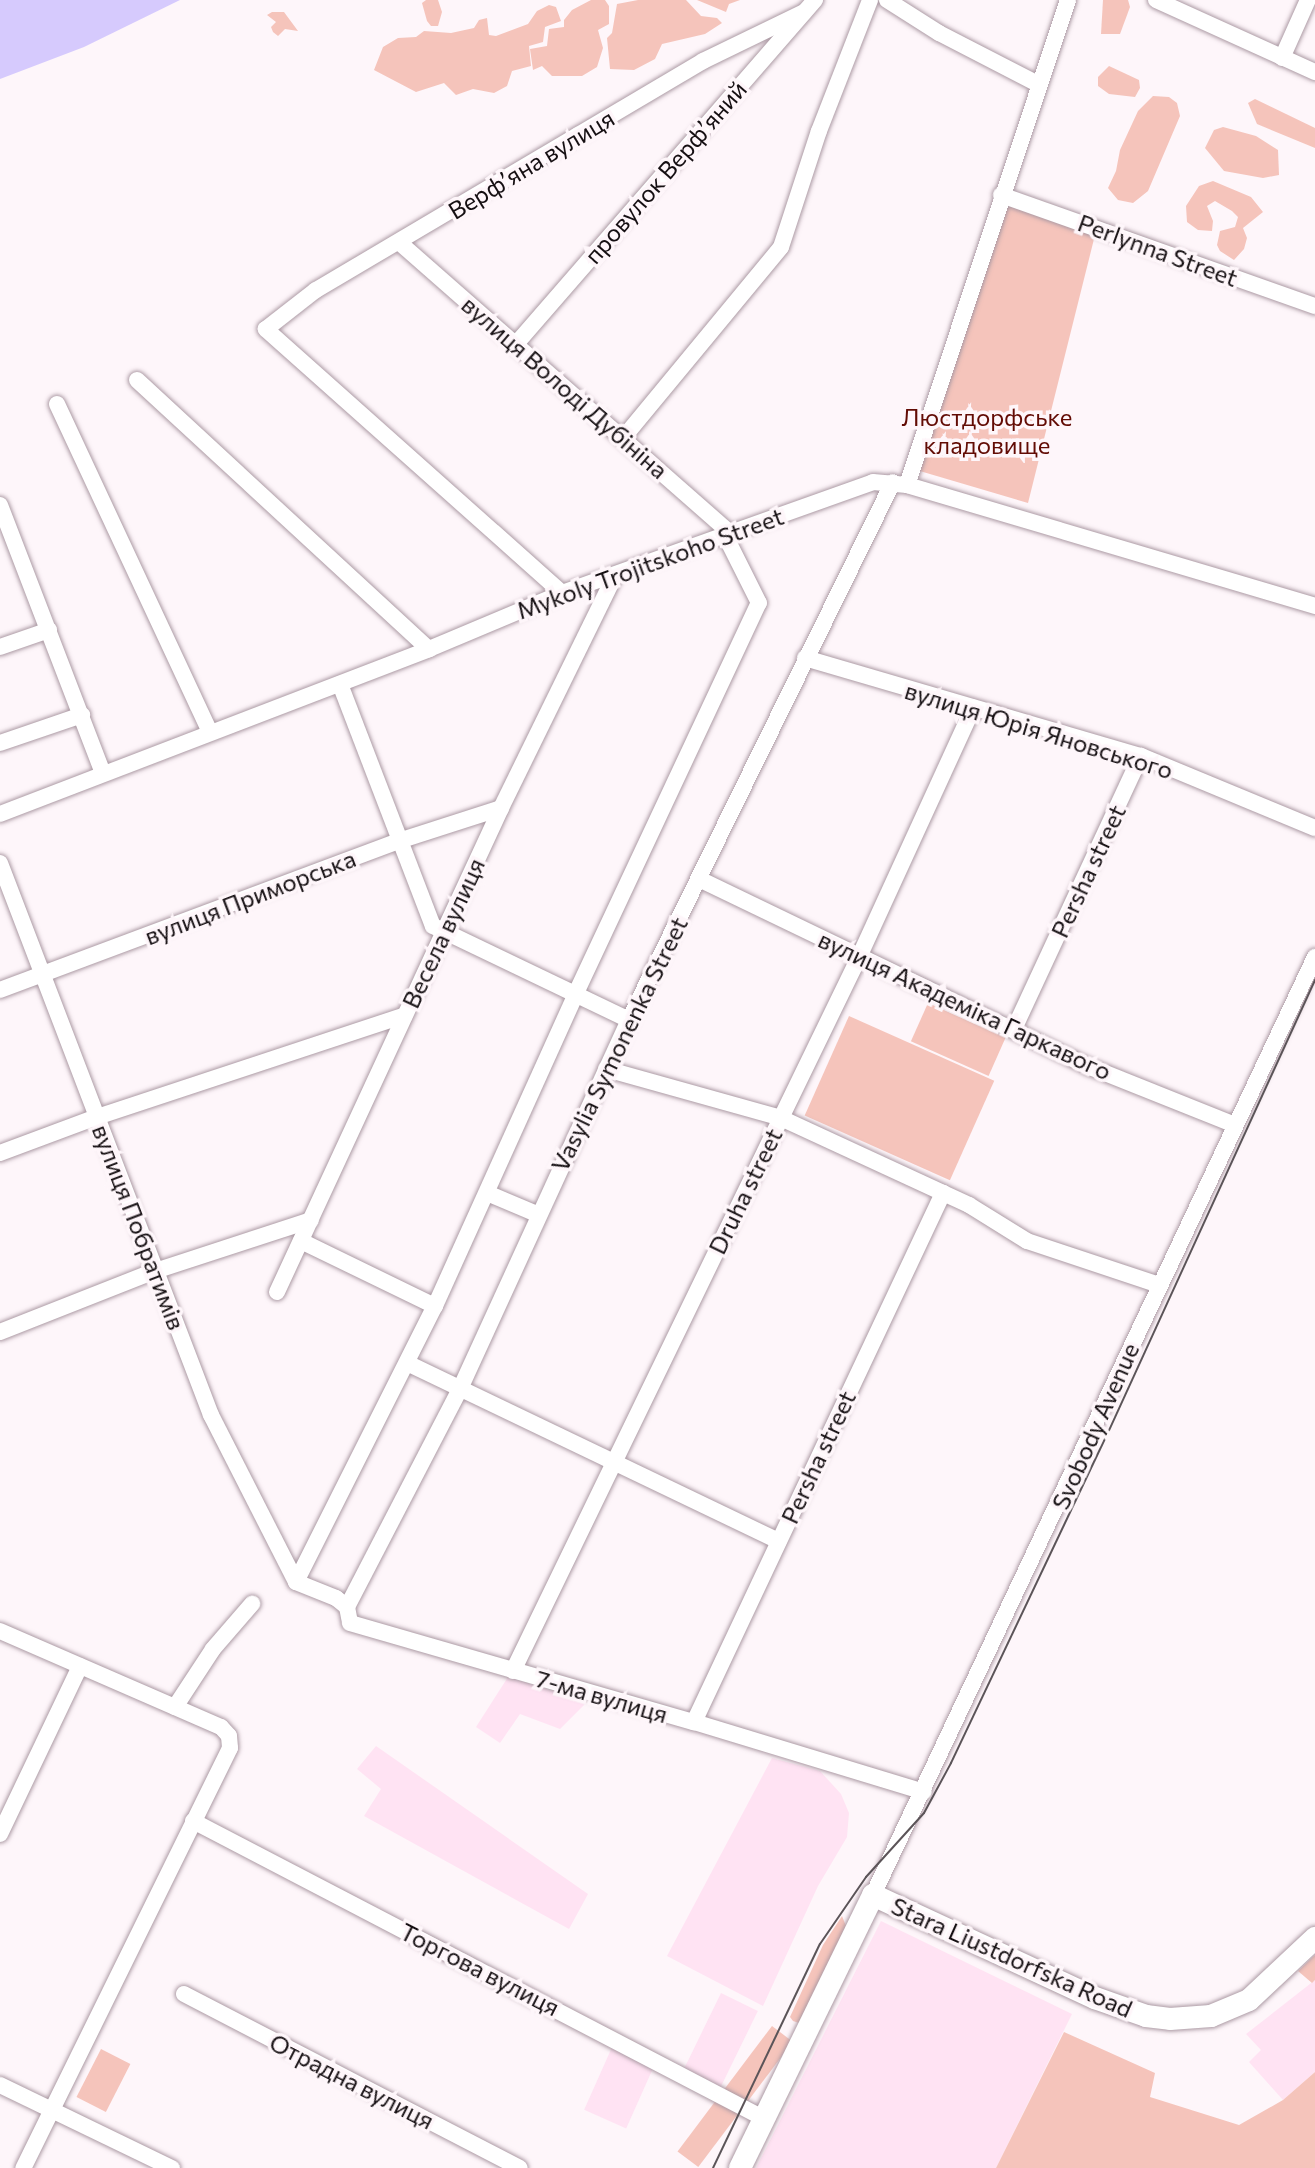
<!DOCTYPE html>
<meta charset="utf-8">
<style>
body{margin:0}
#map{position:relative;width:1315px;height:2168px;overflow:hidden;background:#fef6fa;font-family:Commissioner,sans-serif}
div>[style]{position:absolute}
.built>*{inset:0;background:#ffe3f3;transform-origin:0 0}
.green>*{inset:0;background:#f5c4bb;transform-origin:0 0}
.water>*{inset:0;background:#d6cafd}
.roads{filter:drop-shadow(0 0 2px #ac9aa4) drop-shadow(0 0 2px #ac9aa4)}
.minor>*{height:16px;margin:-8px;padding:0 8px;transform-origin:8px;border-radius:8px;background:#fff}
.major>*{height:22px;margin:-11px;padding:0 11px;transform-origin:11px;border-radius:11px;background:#fff}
.tram>*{height:2px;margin:-1px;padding:0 1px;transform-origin:1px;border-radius:1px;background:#5b5458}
span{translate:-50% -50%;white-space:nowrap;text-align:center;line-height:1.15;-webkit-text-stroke:7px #fef6fa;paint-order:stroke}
.street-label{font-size:24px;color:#150f12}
.park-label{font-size:24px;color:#620b04}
</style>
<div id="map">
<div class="built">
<i style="clip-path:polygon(508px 1677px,587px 1702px,560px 1729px,520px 1714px,500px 1743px,476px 1727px)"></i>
<i style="clip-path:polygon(376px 1746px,588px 1894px,569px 1929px,364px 1816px,381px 1789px,357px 1769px)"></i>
<i style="clip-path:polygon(772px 1758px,820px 1771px,841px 1794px,849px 1813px,847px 1837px,818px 1886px,763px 2006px,667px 1956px)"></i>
<i style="clip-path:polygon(881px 1921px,1072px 2014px,996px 2168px,756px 2168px)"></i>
<i style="clip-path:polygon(1315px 1980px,1315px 2072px,1283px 2100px,1249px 2062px,1261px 2050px,1246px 2034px)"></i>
<i style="left:721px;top:1993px;width:41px;height:85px;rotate:26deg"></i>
<i style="left:613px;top:2045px;width:46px;height:71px;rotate:24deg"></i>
</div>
<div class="green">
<i style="clip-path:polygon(426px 0,438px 0,442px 12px,438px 26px,431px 26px,427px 21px,422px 3px)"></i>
<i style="clip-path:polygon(591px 0,605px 0,609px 6px,609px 24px,598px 30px,603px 48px,597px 67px,582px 76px,552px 76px,542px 66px,533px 70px,530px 49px,547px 46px,549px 29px,564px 27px,564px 20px,572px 10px)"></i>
<i style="clip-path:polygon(638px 0,686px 0,701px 16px,717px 18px,722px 23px,705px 34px,662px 44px,655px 59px,634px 70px,610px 69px,607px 38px,612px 33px,617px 4px)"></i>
<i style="clip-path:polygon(697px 0,740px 0,729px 4px,726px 12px)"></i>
<i style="clip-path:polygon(1103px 0,1128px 0,1130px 7px,1120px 34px,1101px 34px)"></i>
<i style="clip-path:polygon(549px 5px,556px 7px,561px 21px,545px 27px,543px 42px,529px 46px,531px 66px,512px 71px,507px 86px,494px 93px,473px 89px,456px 95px,444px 83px,416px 92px,374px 70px,383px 47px,398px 38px,416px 37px,424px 31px,451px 33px,474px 28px,479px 20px,487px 18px,489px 35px,496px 36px,528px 24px,537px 11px)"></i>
<i style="clip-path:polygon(272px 12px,284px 12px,298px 31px,285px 29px,278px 36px,273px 32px,271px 27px,276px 22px,267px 15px)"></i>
<i style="clip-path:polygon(1109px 66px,1139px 80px,1140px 88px,1135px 97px,1109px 94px,1098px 86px,1098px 77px)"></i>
<i style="clip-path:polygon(1153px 96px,1169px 97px,1177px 103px,1180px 116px,1148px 191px,1133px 203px,1118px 200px,1108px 188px,1116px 171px,1120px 150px,1138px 111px)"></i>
<i style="clip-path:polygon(1255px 99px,1315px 128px,1315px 148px,1257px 124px,1248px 103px)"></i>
<i style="clip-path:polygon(1223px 127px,1256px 136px,1278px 150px,1279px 175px,1263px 178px,1224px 171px,1205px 148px,1214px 130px)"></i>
<i style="clip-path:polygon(1213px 181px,1251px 197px,1263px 212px,1243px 228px,1247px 238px,1244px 249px,1234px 260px,1220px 251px,1217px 245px,1220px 231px,1235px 227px,1238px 217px,1232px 211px,1215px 201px,1207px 206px,1213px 221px,1212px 231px,1198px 230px,1187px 222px,1186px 206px,1199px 186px)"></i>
<i style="clip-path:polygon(1006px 202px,1095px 235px,1028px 503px,913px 469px)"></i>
<i style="left:928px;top:1003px;width:85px;height:42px;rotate:24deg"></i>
<i style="left:849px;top:1016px;width:159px;height:109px;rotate:24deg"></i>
<i style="clip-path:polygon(842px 1916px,846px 1926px,799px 2023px,793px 2021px,790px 2017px,823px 1945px)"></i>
<i style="clip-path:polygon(1315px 1955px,1315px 1980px,1312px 1983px,1298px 1971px)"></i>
<i style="left:772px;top:2026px;width:26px;height:157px;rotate:37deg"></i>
<i style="clip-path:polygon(1064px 2032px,1155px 2073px,1150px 2097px,1239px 2125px,1283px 2100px,1315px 2072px,1315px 2168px,996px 2168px)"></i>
<i style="left:101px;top:2049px;width:33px;height:54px;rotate:27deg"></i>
</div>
<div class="water">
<i style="clip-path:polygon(0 0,180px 0,84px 47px,0 79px)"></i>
</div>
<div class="roads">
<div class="minor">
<i style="left:887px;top:0;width:62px;rotate:32.4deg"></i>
<i style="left:939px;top:33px;width:111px;rotate:27.3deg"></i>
<i style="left:1156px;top:0;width:175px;rotate:24.4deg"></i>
<i style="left:1282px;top:58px;width:64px;rotate:-65.9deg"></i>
<i style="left:1001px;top:195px;width:333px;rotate:19.5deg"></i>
<i style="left:400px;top:243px;width:439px;rotate:41.3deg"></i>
<i style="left:516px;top:344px;width:456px;rotate:-49deg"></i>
<i style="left:137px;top:380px;width:397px;rotate:42.7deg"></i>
<i style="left:57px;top:404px;width:362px;rotate:65deg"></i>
<i style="left:624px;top:437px;width:246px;rotate:-50.4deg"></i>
<i style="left:781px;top:247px;width:122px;rotate:-71.9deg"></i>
<i style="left:819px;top:131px;width:141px;rotate:-68.7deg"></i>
<i style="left:907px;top:485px;width:511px;rotate:-71.64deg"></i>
<i style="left:0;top:505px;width:287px;rotate:69deg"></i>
<i style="left:562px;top:593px;width:397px;rotate:-138.3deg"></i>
<i style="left:266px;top:329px;width:63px;rotate:-38deg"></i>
<i style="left:316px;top:290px;width:304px;rotate:-30.6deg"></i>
<i style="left:578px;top:135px;width:145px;rotate:-30.6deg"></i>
<i style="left:703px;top:61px;width:112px;rotate:-25.9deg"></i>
<i style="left:0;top:647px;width:52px;rotate:-19.1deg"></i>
<i style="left:805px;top:658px;width:350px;rotate:16.3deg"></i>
<i style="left:1141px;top:756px;width:188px;rotate:22.5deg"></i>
<i style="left:340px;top:684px;width:259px;rotate:69deg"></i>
<i style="left:433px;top:926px;width:217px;rotate:25.6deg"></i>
<i style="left:0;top:743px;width:87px;rotate:-18.9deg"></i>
<i style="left:0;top:814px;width:460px;rotate:-21deg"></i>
<i style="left:429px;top:649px;width:144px;rotate:-22.8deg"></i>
<i style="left:562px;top:593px;width:330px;rotate:-19.6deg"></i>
<i style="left:873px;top:482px;width:34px;rotate:5deg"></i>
<i style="left:907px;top:485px;width:426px;rotate:16.5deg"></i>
<i style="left:0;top:863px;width:591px;rotate:69.08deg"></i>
<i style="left:211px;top:1415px;width:187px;rotate:63deg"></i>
<i style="left:699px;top:879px;width:434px;rotate:25.7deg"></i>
<i style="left:1090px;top:1067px;width:156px;rotate:21.8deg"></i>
<i style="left:0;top:990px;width:429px;rotate:-20.5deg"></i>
<i style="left:402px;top:840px;width:104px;rotate:-17.9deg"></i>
<i style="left:1014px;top:1029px;width:301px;rotate:-65.1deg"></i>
<i style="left:606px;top:1069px;width:182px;rotate:15.6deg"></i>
<i style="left:781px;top:1118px;width:207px;rotate:24.8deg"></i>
<i style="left:969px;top:1205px;width:68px;rotate:31.8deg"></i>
<i style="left:1027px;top:1241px;width:139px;rotate:18.4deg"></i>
<i style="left:0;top:1153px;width:103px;rotate:-20.4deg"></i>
<i style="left:97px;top:1117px;width:324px;rotate:-18.3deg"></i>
<i style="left:487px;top:1193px;width:54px;rotate:22.8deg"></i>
<i style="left:301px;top:1241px;width:149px;rotate:25.9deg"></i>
<i style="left:277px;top:1292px;width:533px;rotate:-65.16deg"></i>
<i style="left:501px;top:808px;width:257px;rotate:-63.9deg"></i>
<i style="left:0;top:1332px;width:167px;rotate:-21.5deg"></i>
<i style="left:155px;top:1271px;width:164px;rotate:-18.1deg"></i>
<i style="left:407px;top:1363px;width:412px;rotate:25.6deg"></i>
<i style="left:296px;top:1582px;width:309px;rotate:-63.3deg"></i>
<i style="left:435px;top:1306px;width:343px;rotate:-65.7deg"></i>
<i style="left:576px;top:993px;width:431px;rotate:-64.9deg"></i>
<i style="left:759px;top:603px;width:76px;rotate:-116.6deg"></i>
<i style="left:296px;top:1582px;width:43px;rotate:21.8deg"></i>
<i style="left:336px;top:1598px;width:14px;rotate:39deg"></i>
<i style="left:347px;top:1607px;width:16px;rotate:79deg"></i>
<i style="left:350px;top:1623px;width:358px;rotate:16.1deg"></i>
<i style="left:694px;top:1722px;width:240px;rotate:16.9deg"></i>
<i style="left:347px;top:1607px;width:246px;rotate:-62.6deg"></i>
<i style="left:460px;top:1389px;width:406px;rotate:-65.4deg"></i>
<i style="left:629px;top:1020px;width:599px;rotate:-63.86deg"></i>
<i style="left:0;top:1631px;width:241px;rotate:23.5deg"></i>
<i style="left:221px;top:1727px;width:12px;rotate:48deg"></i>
<i style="left:229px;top:1736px;width:12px;rotate:85deg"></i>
<i style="left:230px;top:1748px;width:468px;rotate:116.2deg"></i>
<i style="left:513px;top:1671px;width:796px;rotate:-64.14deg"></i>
<i style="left:860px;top:955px;width:272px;rotate:-65.4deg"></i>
<i style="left:175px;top:1707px;width:69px;rotate:-56.8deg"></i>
<i style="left:213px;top:1649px;width:60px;rotate:-49.1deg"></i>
<i style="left:694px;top:1722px;width:585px;rotate:-64.79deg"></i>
<i style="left:193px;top:1821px;width:645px;rotate:27.52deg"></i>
<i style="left:0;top:1834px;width:186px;rotate:-64.5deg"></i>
<i style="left:873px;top:1895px;width:1037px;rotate:-64.77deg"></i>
<i style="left:184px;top:1994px;width:378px;rotate:27.4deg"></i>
<i style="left:0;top:2085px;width:191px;rotate:25.8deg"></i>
</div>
<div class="major">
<i style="left:740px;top:2168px;width:304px;rotate:-64deg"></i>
<i style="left:873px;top:1895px;width:245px;rotate:24.9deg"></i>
<i style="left:1095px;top:1998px;width:54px;rotate:19.4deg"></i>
<i style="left:1146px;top:2016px;width:24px;rotate:7deg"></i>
<i style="left:1170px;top:2019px;width:41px;rotate:-4.2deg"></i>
<i style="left:1211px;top:2016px;width:41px;rotate:-22.8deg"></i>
<i style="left:1249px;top:2000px;width:91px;rotate:-43.2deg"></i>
</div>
</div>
<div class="tram">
<i style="left:713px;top:2168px;width:248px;rotate:-64.5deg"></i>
<i style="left:820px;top:1944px;width:81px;rotate:-55.5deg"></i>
<i style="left:866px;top:1877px;width:86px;rotate:-47.8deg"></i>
<i style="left:924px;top:1813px;width:57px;rotate:-61.6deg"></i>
<i style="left:951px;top:1763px;width:361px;rotate:-64.6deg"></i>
<i style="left:1106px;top:1437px;width:503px;rotate:-65.42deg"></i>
</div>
<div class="street-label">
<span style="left:531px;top:164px;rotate:-31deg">Верфʼяна вулиця</span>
<span style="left:665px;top:172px;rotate:-49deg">провулок Верфʼяний</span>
<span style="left:1158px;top:250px;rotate:20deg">Perlynna Street</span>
<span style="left:565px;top:387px;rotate:41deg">вулиця Володі Дубініна</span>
<span style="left:650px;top:563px;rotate:-20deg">Mykoly Trojitskoho Street</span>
<span style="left:1039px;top:730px;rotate:17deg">вулиця Юрія Яновського</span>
<span style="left:1088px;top:871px;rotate:-65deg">Persha street</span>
<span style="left:250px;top:897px;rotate:-21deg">вулиця Приморська</span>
<span style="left:443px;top:933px;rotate:-65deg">Весела вулиця</span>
<span style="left:965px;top:1005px;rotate:25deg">вулиця Академіка Гаркавого</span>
<span style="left:619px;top:1044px;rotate:-64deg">Vasylia Symonenka Street</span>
<span style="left:745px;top:1191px;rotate:-64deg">Druha street</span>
<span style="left:139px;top:1227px;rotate:69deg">вулиця Побратимів</span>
<span style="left:1095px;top:1426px;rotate:-66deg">Svobody Avenue</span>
<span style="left:818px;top:1457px;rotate:-65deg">Persha street</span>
<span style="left:602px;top:1696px;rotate:16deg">7-ма вулиця</span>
<span style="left:1012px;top:1957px;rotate:24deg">Stara Liustdorfska Road</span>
<span style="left:480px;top:1969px;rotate:27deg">Торгова вулиця</span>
<span style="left:352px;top:2081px;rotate:27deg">Отрадна вулиця</span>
</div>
<div class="park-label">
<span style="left:987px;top:431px">Люстдорфське<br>кладовище</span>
</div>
</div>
